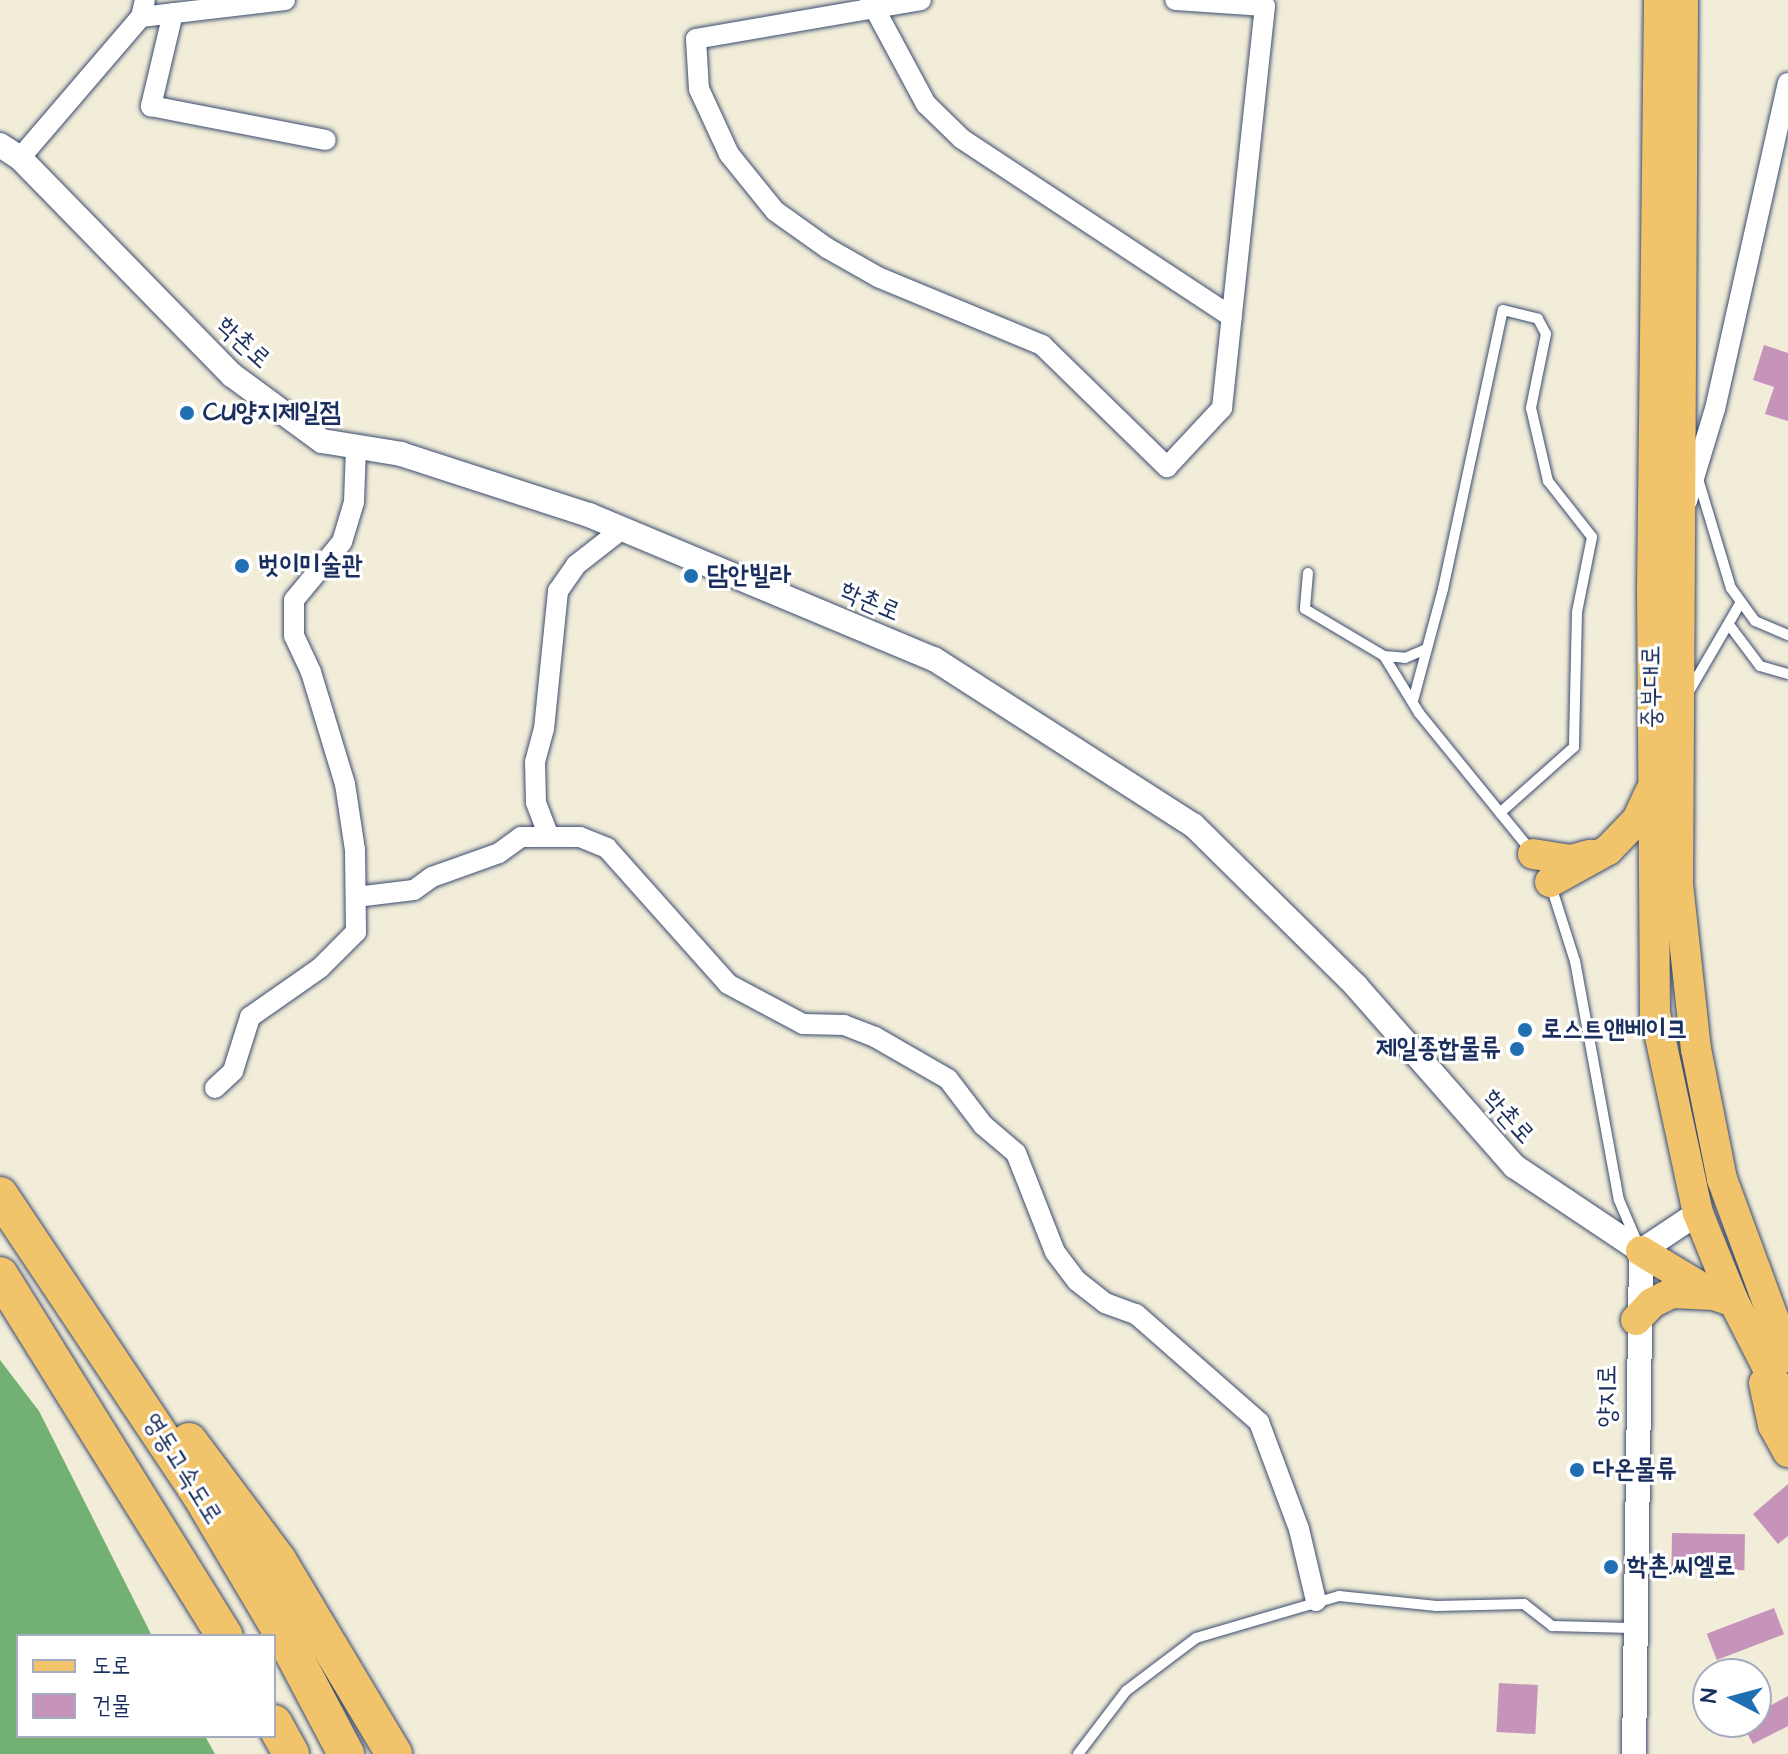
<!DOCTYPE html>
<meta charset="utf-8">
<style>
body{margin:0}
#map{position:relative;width:1788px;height:1754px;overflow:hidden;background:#f1edd9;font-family:"Architects Daughter","Poor Story",sans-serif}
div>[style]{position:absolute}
.forest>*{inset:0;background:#72b172}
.building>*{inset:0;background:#c694bb;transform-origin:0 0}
.roads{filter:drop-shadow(0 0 2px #3b4c70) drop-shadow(0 0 2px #3b4c70)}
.service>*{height:10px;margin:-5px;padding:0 5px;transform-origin:5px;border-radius:5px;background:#fff}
.minor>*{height:20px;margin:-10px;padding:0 10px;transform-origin:10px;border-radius:10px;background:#fff}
.tertiary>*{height:24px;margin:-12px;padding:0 12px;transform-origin:12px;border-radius:12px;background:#fff}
.primary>*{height:30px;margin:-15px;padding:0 15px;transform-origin:15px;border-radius:15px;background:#f1c36a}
.motorway>*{height:36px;margin:-18px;padding:0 18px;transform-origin:18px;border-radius:18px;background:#f1c36a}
.dots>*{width:22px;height:22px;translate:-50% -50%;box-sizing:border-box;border:4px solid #fff;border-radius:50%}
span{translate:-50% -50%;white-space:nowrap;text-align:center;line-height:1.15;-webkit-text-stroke:6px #fff;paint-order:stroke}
.street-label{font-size:26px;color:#1b2f5e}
.poi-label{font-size:26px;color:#1b2f5e;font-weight:700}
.left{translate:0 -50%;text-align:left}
.right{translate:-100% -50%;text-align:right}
.legend{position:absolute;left:16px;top:1634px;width:260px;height:104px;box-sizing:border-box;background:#fff;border:2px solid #a4acbf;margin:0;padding:10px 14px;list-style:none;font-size:24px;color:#1b2f5e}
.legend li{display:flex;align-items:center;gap:16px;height:40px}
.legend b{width:40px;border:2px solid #a4acbf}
.north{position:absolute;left:1692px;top:1658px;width:80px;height:80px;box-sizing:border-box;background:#fff;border:2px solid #a4acbf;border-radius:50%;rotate:276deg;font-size:22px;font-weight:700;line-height:32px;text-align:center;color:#1b2f5e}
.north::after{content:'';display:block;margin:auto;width:28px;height:36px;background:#1f6fb2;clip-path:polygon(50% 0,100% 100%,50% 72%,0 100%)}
</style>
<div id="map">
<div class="forest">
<i style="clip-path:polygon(0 1360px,39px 1411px,152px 1636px,18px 1636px,18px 1736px,205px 1736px,215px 1754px,0 1754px)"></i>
</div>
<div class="building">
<i style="clip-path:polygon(1764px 345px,1788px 353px,1788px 421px,1765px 414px,1774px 387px,1753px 380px)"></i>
<i style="clip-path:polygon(1788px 1484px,1788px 1536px,1778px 1544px,1753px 1514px)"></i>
<i style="left:1672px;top:1533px;width:73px;height:36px;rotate:1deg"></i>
<i style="left:1774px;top:1608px;width:28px;height:72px;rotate:69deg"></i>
<i style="left:1499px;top:1683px;width:39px;height:49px;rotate:3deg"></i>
<i style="clip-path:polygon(1788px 1696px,1788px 1726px,1753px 1744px,1741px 1722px,1756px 1722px,1756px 1713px)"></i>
</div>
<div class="roads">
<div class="service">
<i style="left:1698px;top:479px;width:114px;rotate:73.2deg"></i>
<i style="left:1731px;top:588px;width:41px;rotate:54deg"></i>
<i style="left:1755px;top:621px;width:36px;rotate:23deg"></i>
<i style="left:1308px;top:573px;width:36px;rotate:95deg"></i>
<i style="left:1305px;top:609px;width:92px;rotate:30.7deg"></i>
<i style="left:1384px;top:656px;width:67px;rotate:58.4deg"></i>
<i style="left:1419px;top:713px;width:178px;rotate:50.9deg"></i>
<i style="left:1730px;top:626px;width:50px;rotate:53.1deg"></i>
<i style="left:1760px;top:666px;width:29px;rotate:16deg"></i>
<i style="left:1384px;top:656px;width:21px;rotate:5deg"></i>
<i style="left:1405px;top:658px;width:23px;rotate:-23deg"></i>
<i style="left:1688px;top:693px;width:105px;rotate:-59.8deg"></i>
<i style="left:1413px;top:701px;width:116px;rotate:-75deg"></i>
<i style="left:1443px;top:589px;width:285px;rotate:-77.9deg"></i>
<i style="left:1503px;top:310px;width:36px;rotate:14deg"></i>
<i style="left:1538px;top:319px;width:17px;rotate:62deg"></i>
<i style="left:1546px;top:334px;width:76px;rotate:101.5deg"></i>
<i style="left:1531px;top:408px;width:75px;rotate:76.9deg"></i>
<i style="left:1548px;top:481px;width:71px;rotate:51.8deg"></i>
<i style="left:1592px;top:537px;width:76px;rotate:101.3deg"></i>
<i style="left:1577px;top:612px;width:135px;rotate:91.3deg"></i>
<i style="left:1574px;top:747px;width:99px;rotate:138.3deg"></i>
<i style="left:1551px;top:886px;width:79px;rotate:72.3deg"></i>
<i style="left:1575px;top:961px;width:243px;rotate:79.6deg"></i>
<i style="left:1619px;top:1200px;width:46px;rotate:66.8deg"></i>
<i style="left:1078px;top:1754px;width:79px;rotate:-52.7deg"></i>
<i style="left:1126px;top:1691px;width:88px;rotate:-37.1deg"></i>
<i style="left:1196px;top:1638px;width:149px;rotate:-16.4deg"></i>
<i style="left:1339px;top:1596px;width:98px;rotate:5.9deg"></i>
<i style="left:1436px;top:1606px;width:88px;rotate:-1.3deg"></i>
<i style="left:1524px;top:1604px;width:36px;rotate:38deg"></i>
<i style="left:1552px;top:1626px;width:80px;rotate:1.4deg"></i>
</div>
<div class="minor">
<i style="left:870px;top:0;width:118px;rotate:61.7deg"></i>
<i style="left:926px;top:104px;width:50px;rotate:44.2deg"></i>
<i style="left:962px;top:139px;width:323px;rotate:33.4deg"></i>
<i style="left:921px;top:0;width:228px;rotate:170.2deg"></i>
<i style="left:696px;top:39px;width:50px;rotate:86.6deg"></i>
<i style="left:699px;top:89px;width:72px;rotate:65.2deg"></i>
<i style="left:729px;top:154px;width:73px;rotate:51.1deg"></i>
<i style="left:775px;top:211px;width:64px;rotate:35.4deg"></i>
<i style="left:827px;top:248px;width:59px;rotate:29.6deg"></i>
<i style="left:878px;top:277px;width:178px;rotate:22.5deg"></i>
<i style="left:1042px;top:345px;width:175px;rotate:44.3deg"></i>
<i style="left:1167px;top:467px;width:81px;rotate:-47deg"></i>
<i style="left:1222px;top:408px;width:404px;rotate:-83.9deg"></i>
<i style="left:1265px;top:6px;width:90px;rotate:-176.2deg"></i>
<i style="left:173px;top:13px;width:96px;rotate:103.3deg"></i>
<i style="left:151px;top:106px;width:178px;rotate:11deg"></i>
<i style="left:141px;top:17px;width:145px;rotate:-6.7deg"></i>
<i style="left:20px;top:158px;width:186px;rotate:-49.4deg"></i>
<i style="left:141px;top:17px;width:17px;rotate:-77deg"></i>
<i style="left:1687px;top:501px;width:96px;rotate:-73.1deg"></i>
<i style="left:1715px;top:409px;width:334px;rotate:-77.4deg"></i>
<i style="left:548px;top:834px;width:34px;rotate:-111deg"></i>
<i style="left:536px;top:802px;width:40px;rotate:-91.4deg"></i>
<i style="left:535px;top:762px;width:34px;rotate:-75deg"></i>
<i style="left:544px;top:729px;width:139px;rotate:-84.2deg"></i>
<i style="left:558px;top:591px;width:32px;rotate:-55deg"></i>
<i style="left:576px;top:565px;width:58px;rotate:-38deg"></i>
<i style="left:356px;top:897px;width:58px;rotate:-6.9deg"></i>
<i style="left:414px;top:890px;width:22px;rotate:-36deg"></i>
<i style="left:432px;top:877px;width:71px;rotate:-19.7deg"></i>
<i style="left:499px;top:853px;width:27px;rotate:-36deg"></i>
<i style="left:521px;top:837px;width:59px"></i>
<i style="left:580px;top:837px;width:29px;rotate:22deg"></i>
<i style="left:607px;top:848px;width:182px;rotate:48.3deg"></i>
<i style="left:728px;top:984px;width:85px;rotate:28.1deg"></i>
<i style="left:803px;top:1024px;width:41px;rotate:1.4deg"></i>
<i style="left:844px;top:1025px;width:33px;rotate:21deg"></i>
<i style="left:875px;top:1037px;width:84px;rotate:29.9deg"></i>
<i style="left:948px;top:1079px;width:58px;rotate:52.7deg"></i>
<i style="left:983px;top:1125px;width:43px;rotate:40.3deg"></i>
<i style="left:1016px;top:1153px;width:106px;rotate:68.5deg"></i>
<i style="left:1055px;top:1252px;width:36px;rotate:53deg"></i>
<i style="left:1077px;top:1281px;width:36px;rotate:38deg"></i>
<i style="left:1105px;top:1303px;width:33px;rotate:20deg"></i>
<i style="left:1136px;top:1314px;width:164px;rotate:41.3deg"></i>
<i style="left:1259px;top:1422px;width:114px;rotate:69.5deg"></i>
<i style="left:1299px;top:1529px;width:74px;rotate:76.7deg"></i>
<i style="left:215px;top:1088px;width:25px;rotate:-43deg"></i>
<i style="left:233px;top:1071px;width:57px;rotate:-72.5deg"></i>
<i style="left:250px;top:1017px;width:85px;rotate:-35deg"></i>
<i style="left:320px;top:968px;width:51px;rotate:-45deg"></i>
<i style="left:356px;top:932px;width:82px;rotate:-90.7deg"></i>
<i style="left:355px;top:850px;width:67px;rotate:-98.6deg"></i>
<i style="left:345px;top:784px;width:117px;rotate:-106.9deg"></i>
<i style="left:311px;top:672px;width:40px;rotate:-115deg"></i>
<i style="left:294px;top:636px;width:36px;rotate:-90deg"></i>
<i style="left:294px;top:600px;width:75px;rotate:-50.4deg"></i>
<i style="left:342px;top:542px;width:42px;rotate:-73.3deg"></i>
<i style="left:354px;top:502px;width:55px;rotate:-87.9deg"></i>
</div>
<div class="tertiary">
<i style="left:0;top:145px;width:24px;rotate:33deg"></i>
<i style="left:20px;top:158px;width:303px;rotate:45.7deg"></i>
<i style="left:232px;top:375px;width:112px;rotate:36.3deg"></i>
<i style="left:322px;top:441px;width:80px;rotate:9.3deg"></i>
<i style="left:401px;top:454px;width:198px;rotate:18deg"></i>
<i style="left:589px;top:515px;width:374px;rotate:22.7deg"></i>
<i style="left:934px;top:659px;width:308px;rotate:32.7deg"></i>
<i style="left:1193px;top:825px;width:229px;rotate:44.6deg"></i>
<i style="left:1356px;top:986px;width:240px;rotate:48.7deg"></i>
<i style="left:1514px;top:1166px;width:153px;rotate:33.8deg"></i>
<i style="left:1641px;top:1251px;width:69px;rotate:-33.7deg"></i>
<i style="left:1634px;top:1754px;width:503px;rotate:-89.2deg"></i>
</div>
<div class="primary">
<i style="left:1659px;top:0;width:587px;rotate:90.68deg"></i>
<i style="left:1652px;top:587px;width:426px;rotate:89.6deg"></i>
<i style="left:1655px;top:1013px;width:205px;rotate:77.9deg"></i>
<i style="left:1698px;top:1213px;width:96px;rotate:68deg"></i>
<i style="left:1734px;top:1302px;width:119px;rotate:63deg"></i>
<i style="left:1683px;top:0;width:884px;rotate:90.32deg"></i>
<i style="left:1678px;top:884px;width:166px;rotate:83.8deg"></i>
<i style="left:1696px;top:1049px;width:133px;rotate:78.7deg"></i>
<i style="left:1722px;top:1179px;width:190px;rotate:69.7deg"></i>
<i style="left:1533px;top:854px;width:38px;rotate:9deg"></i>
<i style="left:1571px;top:860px;width:20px;rotate:-15deg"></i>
<i style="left:1550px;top:882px;width:66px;rotate:-28.9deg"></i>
<i style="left:1608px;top:850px;width:42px;rotate:-46deg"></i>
<i style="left:1637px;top:820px;width:31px;rotate:-65deg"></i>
<i style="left:1641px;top:1251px;width:82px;rotate:31deg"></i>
<i style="left:1636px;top:1320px;width:23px;rotate:-47deg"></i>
<i style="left:1652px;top:1303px;width:22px;rotate:-27deg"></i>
<i style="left:1672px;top:1293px;width:42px;rotate:2.7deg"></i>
<i style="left:1714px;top:1295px;width:21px;rotate:19deg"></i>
<i style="left:1764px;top:1383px;width:43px;rotate:77.9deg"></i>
<i style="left:1773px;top:1425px;width:31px;rotate:61deg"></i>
</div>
<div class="motorway">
<i style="left:0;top:1195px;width:358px;rotate:56.3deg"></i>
<i style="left:199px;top:1493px;width:171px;rotate:59.4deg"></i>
<i style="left:286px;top:1640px;width:129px;rotate:62.2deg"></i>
<i style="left:0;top:1275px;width:425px;rotate:58.1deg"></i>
<i style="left:189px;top:1441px;width:149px;rotate:53.2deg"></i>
<i style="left:278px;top:1560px;width:226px;rotate:59.1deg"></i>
<i style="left:274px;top:1723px;width:35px;rotate:61deg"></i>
</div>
</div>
<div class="dots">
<i style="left:187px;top:413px;background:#1f6fb2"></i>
<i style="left:242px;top:566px;background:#1f6fb2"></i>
<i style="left:691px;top:576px;background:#1f6fb2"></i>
<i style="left:1525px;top:1030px;background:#1f6fb2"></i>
<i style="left:1517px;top:1049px;background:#1f6fb2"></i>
<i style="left:1577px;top:1470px;background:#1f6fb2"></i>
<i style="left:1611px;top:1567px;background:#1f6fb2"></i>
</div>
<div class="street-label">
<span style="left:243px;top:343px;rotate:42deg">학촌로</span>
<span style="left:870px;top:602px;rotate:23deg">학촌로</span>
<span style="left:1652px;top:687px;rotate:-90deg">중부대로</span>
<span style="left:1508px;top:1117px;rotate:48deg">학촌로</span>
<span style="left:1608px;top:1396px;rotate:-90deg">양지로</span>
<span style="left:182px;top:1469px;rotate:58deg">영동고속도로</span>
</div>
<div class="poi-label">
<span class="left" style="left:203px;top:413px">CU양지제일점</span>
<span class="left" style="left:258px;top:566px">벗이미술관</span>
<span class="left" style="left:707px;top:576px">담안빌라</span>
<span class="left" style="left:1541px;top:1030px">로스트앤베이크</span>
<span class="right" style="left:1501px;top:1049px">제일종합물류</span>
<span class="left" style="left:1593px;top:1470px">다온물류</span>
<span class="left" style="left:1627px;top:1567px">학촌.씨엘로</span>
</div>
<ul class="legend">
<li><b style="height:10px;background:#f1c36a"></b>도로</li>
<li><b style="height:22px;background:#c694bb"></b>건물</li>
</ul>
<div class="north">N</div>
</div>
